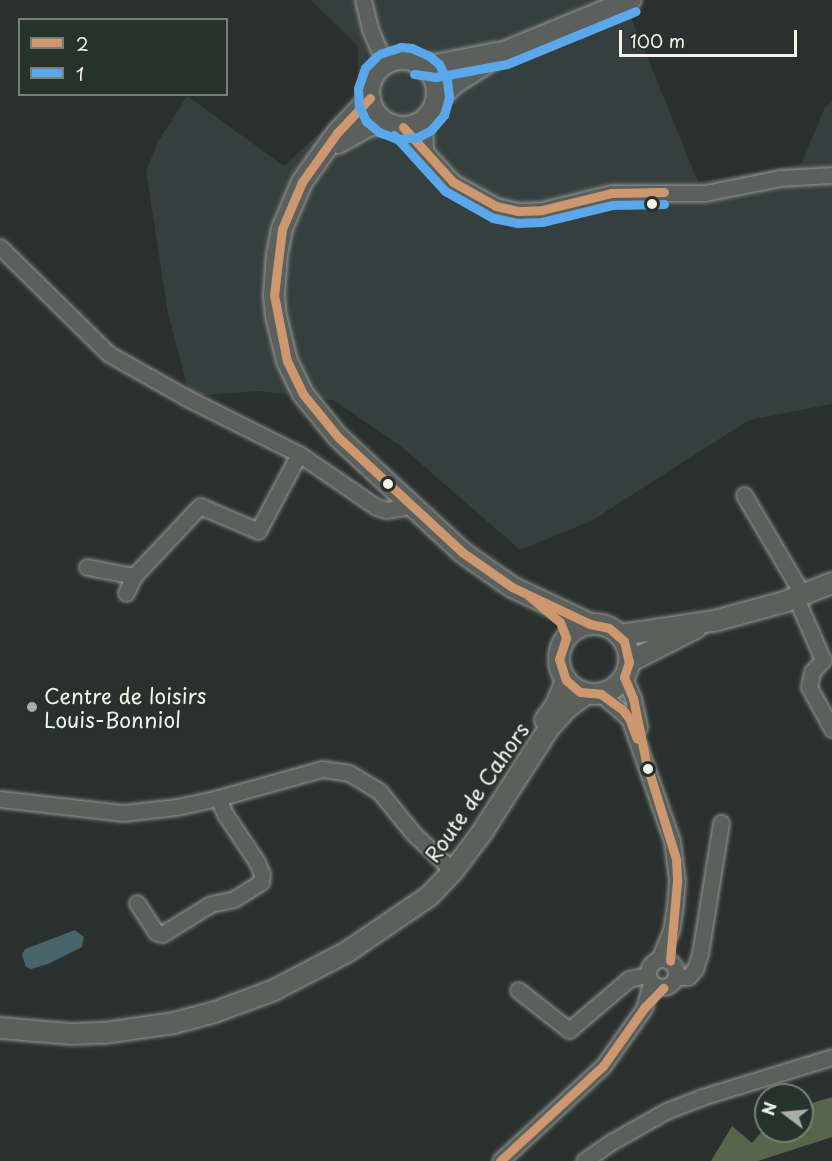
<!DOCTYPE html>
<style>
body{margin:0}
#map{position:relative;width:832px;height:1161px;overflow:hidden;background:#29302d;font-family:"Playpen Sans",sans-serif}
div>[style]{position:absolute}
.built>*{inset:0;background:#353f3e}
.green>*{inset:0;background:#57664b}
.water>*{inset:0;background:#47646a}
.roads{filter:drop-shadow(0 0 2px #969996) drop-shadow(0 0 2px #969996)}
.minor>*{height:15px;margin:-7.5px;padding:0 7.5px;transform-origin:7.5px;border-radius:7.5px;background:#5c605c}
.minor>.ring{margin:-7.5px;padding:0;box-sizing:content-box;background:none;border:15px solid #5c605c;border-radius:50%}
.major>*{height:20px;margin:-10px;padding:0 10px;transform-origin:10px;border-radius:10px;background:#5c605c}
.major>.ring{margin:-10px;padding:0;box-sizing:content-box;background:none;border:20px solid #5c605c;border-radius:50%}
.bus-1>*{height:9px;margin:-4.5px;padding:0 4.5px;transform-origin:4.5px;border-radius:4.5px;background:#cd976f}
.bus-2>*{height:9px;margin:-4.5px;padding:0 4.5px;transform-origin:4.5px;border-radius:4.5px;background:#5aa8eb}
.dots>*{width:16px;height:16px;translate:-50% -50%;box-sizing:border-box;border:3px solid #26332d;border-radius:50%}
span{translate:-50% -50%;white-space:nowrap;text-align:center;line-height:1.15;-webkit-text-stroke:4.5px #26332d;paint-order:stroke}
.poi-label{font-size:21px;color:#f4f1e8}
.left{translate:0 -50%;text-align:left}
.street-label{font-size:21px;color:#f4f1e8}
.legend{position:absolute;left:18px;top:18px;width:210px;height:78px;box-sizing:border-box;background:#26332d;border:2px solid #787f78;margin:0;padding:8px 10px;list-style:none;font-size:18px;color:#f4f1e8}
.legend li{display:flex;align-items:center;gap:12px;height:30px}
.legend b{width:30px;border:2px solid #787f78}
.north{position:absolute;left:754px;top:1083px;width:60px;height:60px;box-sizing:border-box;background:#26332d;border:2px solid #787f78;border-radius:50%;rotate:286deg;font-size:16px;font-weight:700;line-height:24px;text-align:center;color:#f4f1e8}
.north::after{content:'';display:block;margin:auto;width:21px;height:27px;background:#adada7;clip-path:polygon(50% 0,100% 100%,50% 72%,0 100%)}
.scale{position:absolute;left:619px;top:30px;width:178px;height:27px;box-sizing:border-box;border:3px solid #f4f1e8;border-top:0;padding-left:8px;font-size:18px;line-height:21px;white-space:nowrap;color:#f4f1e8;-webkit-text-stroke:4px #26332d;paint-order:stroke}
</style>
<div id="map">
<div class="built">
<i style="clip-path:polygon(311px 0,637px 0,631px 17px,698px 182px,801px 164px,825px 107px,832px 102px,832px 404px,749px 420px,591px 521px,520px 550px,402px 447px,333px 400px,260px 391px,201px 395px,189px 392px,168px 314px,146px 171px,158px 142px,187px 96px,284px 166px,358px 98px,358px 46px)"></i>
</div>
<div class="green">
<i style="clip-path:polygon(832px 1097px,832px 1137px,758px 1161px,711px 1161px,732px 1126px,752px 1143px,766px 1126px,766px 1131px,802px 1131px,802px 1106px)"></i>
</div>
<div class="water">
<i style="clip-path:polygon(75px 930px,84px 937px,82px 947px,48px 964px,31px 969px,26px 967px,22px 955px,25px 949px)"></i>
</div>
<div class="roads">
<div class="minor">
<i style="left:363px;top:0;width:30px;rotate:76deg"></i>
<i style="left:370px;top:29px;width:39px;rotate:67deg"></i>
<i style="left:424px;top:120px;width:31px;rotate:88deg"></i>
<i style="left:403px;top:127px;width:74px;rotate:47.7deg"></i>
<i style="left:453px;top:182px;width:49px;rotate:29.2deg"></i>
<i style="left:496px;top:206px;width:23px;rotate:13deg"></i>
<i style="left:518px;top:211px;width:24px;rotate:-2deg"></i>
<i style="left:542px;top:210px;width:71px;rotate:-13.8deg"></i>
<i style="left:611px;top:193px;width:94px"></i>
<i style="left:705px;top:193px;width:76px;rotate:-11.3deg"></i>
<i style="left:780px;top:178px;width:52px;rotate:-3.3deg"></i>
<i style="left:0;top:247px;width:153px;rotate:44.5deg"></i>
<i style="left:109px;top:354px;width:87px;rotate:29.5deg"></i>
<i style="left:185px;top:397px;width:127px;rotate:26.6deg"></i>
<i style="left:299px;top:454px;width:93px;rotate:34.5deg"></i>
<i style="left:376px;top:507px;width:10px;rotate:17deg"></i>
<i style="left:386px;top:510px;width:25px;rotate:-9deg"></i>
<i style="left:744px;top:495px;width:116px;rotate:59.5deg"></i>
<i style="left:87px;top:567px;width:48px;rotate:10.8deg"></i>
<i style="left:134px;top:576px;width:96px;rotate:-46.7deg"></i>
<i style="left:200px;top:506px;width:63px;rotate:23.3deg"></i>
<i style="left:258px;top:531px;width:87px;rotate:-62deg"></i>
<i style="left:126px;top:593px;width:19px;rotate:-65deg"></i>
<i style="left:796px;top:598px;width:68px;rotate:66.5deg"></i>
<i style="left:823px;top:660px;width:16px;rotate:133deg"></i>
<i style="left:812px;top:672px;width:15px;rotate:101deg"></i>
<i style="left:809px;top:687px;width:48px;rotate:61.3deg"></i>
<i style="left:624px;top:677px;width:23px;rotate:67deg"></i>
<i style="left:633px;top:698px;width:30px;rotate:78deg"></i>
<i style="left:601px;top:694px;width:37px;rotate:41deg"></i>
<i style="left:629px;top:718px;width:130px;rotate:70.7deg"></i>
<i style="left:672px;top:841px;width:40px;rotate:82.9deg"></i>
<i style="left:677px;top:881px;width:25px;rotate:95deg"></i>
<i style="left:675px;top:906px;width:24px;rotate:99deg"></i>
<i style="left:671px;top:930px;width:31px;rotate:112deg"></i>
<i style="left:0;top:799px;width:124px;rotate:6.5deg"></i>
<i style="left:123px;top:813px;width:54px;rotate:-6.3deg"></i>
<i style="left:177px;top:807px;width:42px;rotate:-12.4deg"></i>
<i style="left:218px;top:798px;width:108px;rotate:-15.6deg"></i>
<i style="left:322px;top:769px;width:27px;rotate:8deg"></i>
<i style="left:349px;top:773px;width:35px;rotate:31deg"></i>
<i style="left:379px;top:791px;width:55px;rotate:50.9deg"></i>
<i style="left:414px;top:834px;width:54px;rotate:43.5deg"></i>
<i style="left:137px;top:903px;width:35px;rotate:57deg"></i>
<i style="left:156px;top:932px;width:6px;rotate:18deg"></i>
<i style="left:162px;top:934px;width:57px;rotate:-31.5deg"></i>
<i style="left:211px;top:904px;width:24px;rotate:-12deg"></i>
<i style="left:234px;top:899px;width:32px;rotate:-32deg"></i>
<i style="left:261px;top:882px;width:8px;rotate:-83deg"></i>
<i style="left:262px;top:874px;width:13px;rotate:-113deg"></i>
<i style="left:257px;top:862px;width:58px;rotate:-123.7deg"></i>
<i style="left:225px;top:814px;width:17px;rotate:-114deg"></i>
<i class="ring" style="left:648px;top:959px;width:13px;height:13px"></i>
<i style="left:676px;top:977px;width:12px"></i>
<i style="left:688px;top:977px;width:11px;rotate:-49deg"></i>
<i style="left:695px;top:969px;width:16px;rotate:-72deg"></i>
<i style="left:700px;top:954px;width:133px;rotate:-80.9deg"></i>
<i style="left:518px;top:990px;width:65px;rotate:38.1deg"></i>
<i style="left:569px;top:1030px;width:79px;rotate:-40.4deg"></i>
<i style="left:629px;top:979px;width:18px;rotate:-13deg"></i>
<i style="left:500px;top:1161px;width:140px;rotate:-42.7deg"></i>
<i style="left:603px;top:1066px;width:71px;rotate:-54.7deg"></i>
<i style="left:644px;top:1008px;width:25px;rotate:-74deg"></i>
<i style="left:584px;top:1161px;width:35px;rotate:-35deg"></i>
<i style="left:613px;top:1141px;width:61px;rotate:-29.5deg"></i>
<i style="left:666px;top:1111px;width:39px;rotate:-21deg"></i>
<i style="left:702px;top:1097px;width:136px;rotate:-17.1deg"></i>
</div>
<div class="major">
<i class="ring" style="left:369px;top:59px;width:48px;height:48px"></i>
<i style="left:416px;top:62px;width:19px;rotate:9deg"></i>
<i style="left:435px;top:65px;width:62px;rotate:-11.1deg"></i>
<i style="left:370px;top:98px;width:48px;rotate:133.3deg"></i>
<i style="left:337px;top:133px;width:60px;rotate:125.5deg"></i>
<i style="left:302px;top:182px;width:51px;rotate:113.1deg"></i>
<i style="left:282px;top:229px;width:25px;rotate:101deg"></i>
<i style="left:277px;top:254px;width:41px;rotate:94.2deg"></i>
<i style="left:274px;top:295px;width:21px;rotate:85deg"></i>
<i style="left:276px;top:316px;width:46px;rotate:76.3deg"></i>
<i style="left:287px;top:361px;width:37px;rotate:64deg"></i>
<i style="left:303px;top:394px;width:55px;rotate:50.9deg"></i>
<i style="left:338px;top:437px;width:169px;rotate:42.8deg"></i>
<i style="left:462px;top:552px;width:61px;rotate:35deg"></i>
<i style="left:512px;top:587px;width:86px;rotate:25.4deg"></i>
<i style="left:435px;top:103px;width:28px;rotate:-45deg"></i>
<i style="left:455px;top:83px;width:58px;rotate:-32.3deg"></i>
<i style="left:504px;top:52px;width:137px;rotate:-22.3deg"></i>
<i style="left:338px;top:143px;width:38px;rotate:-29deg"></i>
<i style="left:371px;top:125px;width:21px"></i>
<i class="ring" style="left:559px;top:624px;width:50px;height:50px"></i>
<i style="left:620px;top:635px;width:95px;rotate:-8.5deg"></i>
<i style="left:714px;top:621px;width:73px;rotate:-15.2deg"></i>
<i style="left:784px;top:602px;width:52px;rotate:-21.6deg"></i>
<i style="left:629px;top:662px;width:75px;rotate:-26.9deg"></i>
<i style="left:545px;top:720px;width:19px;rotate:-54deg"></i>
<i style="left:556px;top:705px;width:27px;rotate:-68deg"></i>
<i style="left:0;top:1028px;width:71px;rotate:4.8deg"></i>
<i style="left:71px;top:1034px;width:33px;rotate:-2deg"></i>
<i style="left:104px;top:1033px;width:71px;rotate:-8.1deg"></i>
<i style="left:174px;top:1023px;width:42px;rotate:-15deg"></i>
<i style="left:215px;top:1012px;width:63px;rotate:-20.4deg"></i>
<i style="left:274px;top:990px;width:82px;rotate:-27.5deg"></i>
<i style="left:347px;top:952px;width:99px;rotate:-34.3deg"></i>
<i style="left:429px;top:896px;width:35px;rotate:-46deg"></i>
<i style="left:453px;top:871px;width:46px;rotate:-52.9deg"></i>
<i style="left:481px;top:834px;width:126px;rotate:-57.3deg"></i>
<i style="left:549px;top:728px;width:25px;rotate:-48deg"></i>
<i style="left:566px;top:709px;width:25px;rotate:-37deg"></i>
</div>
</div>
<div class="bus-1">
<i style="left:370px;top:98px;width:48px;rotate:133.3deg"></i>
<i style="left:337px;top:133px;width:60px;rotate:125.5deg"></i>
<i style="left:302px;top:182px;width:51px;rotate:113.1deg"></i>
<i style="left:282px;top:229px;width:66px;rotate:96.9deg"></i>
<i style="left:274px;top:295px;width:67px;rotate:78.9deg"></i>
<i style="left:287px;top:361px;width:37px;rotate:64deg"></i>
<i style="left:303px;top:394px;width:55px;rotate:50.9deg"></i>
<i style="left:338px;top:437px;width:169px;rotate:42.8deg"></i>
<i style="left:462px;top:552px;width:61px;rotate:35deg"></i>
<i style="left:512px;top:587px;width:86px;rotate:25.4deg"></i>
<i style="left:590px;top:624px;width:19px;rotate:12deg"></i>
<i style="left:609px;top:628px;width:20px;rotate:41deg"></i>
<i style="left:624px;top:641px;width:22px;rotate:77deg"></i>
<i style="left:629px;top:662px;width:16px;rotate:108deg"></i>
<i style="left:624px;top:677px;width:23px;rotate:67deg"></i>
<i style="left:633px;top:698px;width:65px;rotate:78.5deg"></i>
<i style="left:646px;top:762px;width:102px;rotate:72.8deg"></i>
<i style="left:676px;top:859px;width:22px;rotate:87deg"></i>
<i style="left:677px;top:881px;width:80px;rotate:95deg"></i>
<i style="left:403px;top:127px;width:74px;rotate:47.7deg"></i>
<i style="left:453px;top:182px;width:49px;rotate:29.2deg"></i>
<i style="left:496px;top:206px;width:23px;rotate:13deg"></i>
<i style="left:518px;top:211px;width:24px;rotate:-2deg"></i>
<i style="left:542px;top:210px;width:71px;rotate:-13.8deg"></i>
<i style="left:611px;top:193px;width:53px;rotate:-1.1deg"></i>
<i style="left:529px;top:596px;width:40px;rotate:40deg"></i>
<i style="left:560px;top:622px;width:17px;rotate:69deg"></i>
<i style="left:566px;top:638px;width:22px;rotate:108deg"></i>
<i style="left:559px;top:659px;width:22px;rotate:72deg"></i>
<i style="left:566px;top:680px;width:18px;rotate:41deg"></i>
<i style="left:580px;top:692px;width:21px;rotate:5deg"></i>
<i style="left:601px;top:694px;width:26px;rotate:36deg"></i>
<i style="left:622px;top:709px;width:11px;rotate:52deg"></i>
<i style="left:629px;top:718px;width:22px;rotate:69deg"></i>
<i style="left:500px;top:1161px;width:140px;rotate:-42.7deg"></i>
<i style="left:603px;top:1066px;width:71px;rotate:-54.7deg"></i>
<i style="left:644px;top:1008px;width:28px;rotate:-46deg"></i>
</div>
<div class="bus-2">
<i style="left:377px;top:56px;width:17px;rotate:135deg"></i>
<i style="left:365px;top:68px;width:21px;rotate:109deg"></i>
<i style="left:358px;top:88px;width:18px;rotate:87deg"></i>
<i style="left:359px;top:106px;width:17px;rotate:65deg"></i>
<i style="left:366px;top:121px;width:17px;rotate:40deg"></i>
<i style="left:379px;top:132px;width:19px;rotate:21deg"></i>
<i style="left:397px;top:139px;width:21px;rotate:-5deg"></i>
<i style="left:418px;top:137px;width:15px;rotate:-28deg"></i>
<i style="left:431px;top:130px;width:20px;rotate:-49deg"></i>
<i style="left:444px;top:115px;width:19px;rotate:-74deg"></i>
<i style="left:449px;top:97px;width:17px;rotate:-97deg"></i>
<i style="left:447px;top:80px;width:18px;rotate:-117deg"></i>
<i style="left:439px;top:64px;width:13px;rotate:-141deg"></i>
<i style="left:429px;top:56px;width:19px;rotate:-155deg"></i>
<i style="left:412px;top:48px;width:11px;rotate:-175deg"></i>
<i style="left:401px;top:47px;width:22px;rotate:162deg"></i>
<i style="left:414px;top:74px;width:22px;rotate:8deg"></i>
<i style="left:436px;top:77px;width:72px;rotate:-10.4deg"></i>
<i style="left:507px;top:64px;width:139px;rotate:-22.3deg"></i>
<i style="left:394px;top:135px;width:76px;rotate:47.7deg"></i>
<i style="left:445px;top:191px;width:55px;rotate:29.4deg"></i>
<i style="left:493px;top:218px;width:25px;rotate:12deg"></i>
<i style="left:517px;top:223px;width:25px;rotate:-2deg"></i>
<i style="left:542px;top:222px;width:73px;rotate:-13.5deg"></i>
<i style="left:613px;top:205px;width:51px;rotate:-1.1deg"></i>
</div>
<div class="dots">
<i style="left:652px;top:204px;background:#f4f1e8"></i>
<i style="left:388px;top:484px;background:#f4f1e8"></i>
<i style="left:32px;top:707px;background:#adada7"></i>
<i style="left:648px;top:769px;background:#f4f1e8"></i>
</div>
<div class="poi-label">
<span class="left" style="left:44px;top:707px">Centre de loisirs<br>Louis-Bonniol</span>
</div>
<div class="street-label">
<span style="left:476px;top:792px;rotate:-55deg">Route de Cahors</span>
</div>
<ul class="legend">
<li><b style="height:8px;background:#cd976f"></b>2</li>
<li><b style="height:8px;background:#5aa8eb"></b>1</li>
</ul>
<div class="north">N</div>
<div class="scale">100 m</div>
</div>
